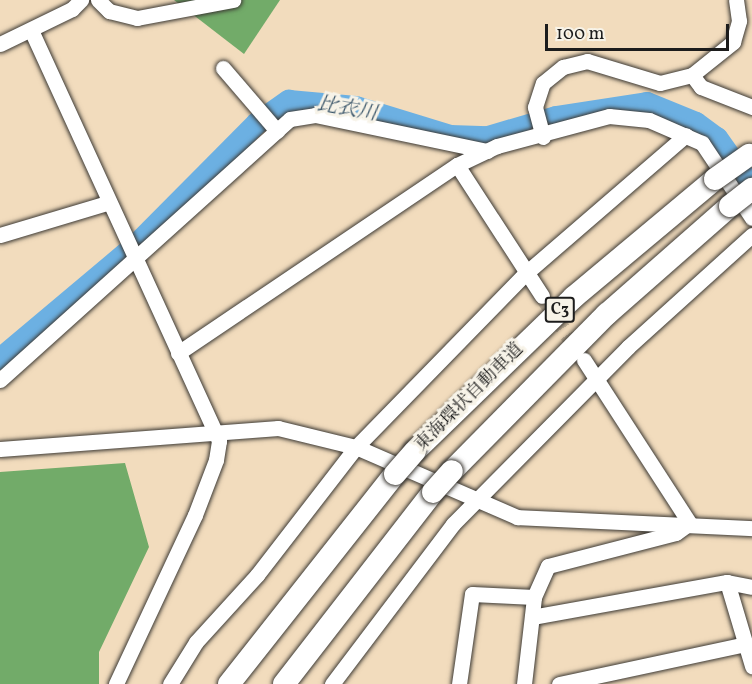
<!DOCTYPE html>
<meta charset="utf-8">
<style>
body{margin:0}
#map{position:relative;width:752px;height:684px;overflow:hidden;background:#f2dcbd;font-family:Vollkorn,"Noto Serif JP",serif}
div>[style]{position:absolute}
.forest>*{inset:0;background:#72ab69}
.river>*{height:22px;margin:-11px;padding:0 11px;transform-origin:11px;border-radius:11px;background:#6cb0e2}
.minor-tunnel>*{height:15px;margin-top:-7.5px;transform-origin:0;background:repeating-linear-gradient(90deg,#c7b69d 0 15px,transparent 0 23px)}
.roads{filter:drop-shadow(0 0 2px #3c3934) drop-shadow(0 0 2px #3c3934)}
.minor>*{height:15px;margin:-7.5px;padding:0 7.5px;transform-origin:7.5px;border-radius:7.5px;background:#fff}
.highway>*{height:22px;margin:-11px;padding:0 11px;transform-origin:11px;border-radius:11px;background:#fff}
.bridges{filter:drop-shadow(0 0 2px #3c3934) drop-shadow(0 0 2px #3c3934)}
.highway-bridge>*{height:22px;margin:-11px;padding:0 11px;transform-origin:11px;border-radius:11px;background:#fff}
span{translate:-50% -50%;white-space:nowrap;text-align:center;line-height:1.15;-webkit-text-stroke:6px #f7f3e8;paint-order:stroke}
.shield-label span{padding:2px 4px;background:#f7f3e8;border:2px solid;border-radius:4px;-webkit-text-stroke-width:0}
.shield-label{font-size:16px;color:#1c1c1c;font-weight:700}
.street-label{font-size:18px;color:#1c1c1c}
.water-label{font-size:20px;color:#3c576b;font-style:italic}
.scale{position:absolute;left:545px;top:24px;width:184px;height:27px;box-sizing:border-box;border:3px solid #1c1c1c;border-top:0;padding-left:8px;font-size:18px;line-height:21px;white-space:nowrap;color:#1c1c1c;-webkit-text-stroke:4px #f7f3e8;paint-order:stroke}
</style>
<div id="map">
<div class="forest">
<i style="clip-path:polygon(174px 0,280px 0,244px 54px)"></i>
<i style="clip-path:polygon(125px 463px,149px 547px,99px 652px,99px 684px,0 684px,0 472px)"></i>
</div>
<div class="river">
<i style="left:0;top:359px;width:180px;rotate:-40deg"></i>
<i style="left:138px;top:243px;width:169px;rotate:-45.2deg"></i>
<i style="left:257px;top:123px;width:39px;rotate:-35deg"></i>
<i style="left:289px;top:101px;width:67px;rotate:5.1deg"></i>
<i style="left:356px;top:107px;width:98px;rotate:17.1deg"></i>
<i style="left:450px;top:136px;width:38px;rotate:2deg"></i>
<i style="left:488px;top:137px;width:71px;rotate:-16.4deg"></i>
<i style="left:556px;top:117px;width:92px;rotate:-8.7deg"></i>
<i style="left:647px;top:103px;width:53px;rotate:22.2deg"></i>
<i style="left:696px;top:123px;width:26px;rotate:36deg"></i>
<i style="left:717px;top:138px;width:60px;rotate:54.5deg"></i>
</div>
<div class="minor-tunnel">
<i style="left:542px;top:296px;width:68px;rotate:57deg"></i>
</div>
<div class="roads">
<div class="minor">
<i style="left:98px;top:0;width:16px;rotate:45deg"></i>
<i style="left:109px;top:11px;width:29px;rotate:14deg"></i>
<i style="left:137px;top:18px;width:98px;rotate:-10.6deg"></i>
<i style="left:31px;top:30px;width:452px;rotate:65.4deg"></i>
<i style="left:219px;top:441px;width:19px;rotate:99deg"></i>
<i style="left:216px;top:460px;width:59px;rotate:110.9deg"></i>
<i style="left:195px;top:515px;width:187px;rotate:115.1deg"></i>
<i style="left:0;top:44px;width:80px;rotate:-25.9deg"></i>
<i style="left:72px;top:9px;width:13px;rotate:-45deg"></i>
<i style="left:223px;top:68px;width:83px;rotate:49.4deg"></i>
<i style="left:692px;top:75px;width:15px;rotate:53deg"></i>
<i style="left:701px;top:87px;width:55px;rotate:21.4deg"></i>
<i style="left:543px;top:137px;width:31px;rotate:-105deg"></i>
<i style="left:535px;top:107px;width:25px;rotate:-72deg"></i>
<i style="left:543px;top:83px;width:26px;rotate:-39deg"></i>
<i style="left:563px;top:67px;width:25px;rotate:-14deg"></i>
<i style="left:587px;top:61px;width:76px;rotate:16.8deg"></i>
<i style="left:660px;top:83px;width:33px;rotate:-14deg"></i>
<i style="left:692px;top:75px;width:53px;rotate:-38.8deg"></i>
<i style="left:733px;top:42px;width:22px;rotate:-74deg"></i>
<i style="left:739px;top:21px;width:21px;rotate:-98deg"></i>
<i style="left:457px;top:165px;width:156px;rotate:57deg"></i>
<i style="left:0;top:235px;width:112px;rotate:-16.7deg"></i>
<i style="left:178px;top:353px;width:336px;rotate:-34deg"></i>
<i style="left:457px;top:165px;width:44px;rotate:-25.4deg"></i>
<i style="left:497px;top:146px;width:116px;rotate:-15deg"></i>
<i style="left:609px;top:116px;width:40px;rotate:5.7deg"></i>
<i style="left:649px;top:120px;width:58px;rotate:23.5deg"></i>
<i style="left:702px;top:143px;width:90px;rotate:56.3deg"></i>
<i style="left:584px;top:360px;width:195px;rotate:57.1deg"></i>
<i style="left:0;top:380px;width:390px;rotate:-42deg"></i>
<i style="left:290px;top:119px;width:25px;rotate:-9deg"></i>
<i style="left:315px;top:115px;width:176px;rotate:11.8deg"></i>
<i style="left:0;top:449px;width:279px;rotate:-4.3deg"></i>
<i style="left:278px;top:428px;width:80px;rotate:13.7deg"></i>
<i style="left:356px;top:447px;width:176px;rotate:23.5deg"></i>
<i style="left:517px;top:517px;width:235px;rotate:2.7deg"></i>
<i style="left:727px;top:582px;width:88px;rotate:73.4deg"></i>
<i style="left:532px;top:617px;width:198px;rotate:-10.2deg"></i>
<i style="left:727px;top:582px;width:25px;rotate:11deg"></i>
<i style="left:170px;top:684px;width:49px;rotate:-58.2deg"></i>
<i style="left:196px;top:642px;width:91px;rotate:-47.7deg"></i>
<i style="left:257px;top:575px;width:162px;rotate:-52.3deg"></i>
<i style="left:356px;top:447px;width:243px;rotate:-45.7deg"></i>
<i style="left:526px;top:273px;width:211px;rotate:-40.8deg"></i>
<i style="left:332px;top:684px;width:201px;rotate:-52.9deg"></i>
<i style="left:453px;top:524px;width:249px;rotate:-45.3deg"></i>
<i style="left:628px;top:347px;width:167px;rotate:-42.1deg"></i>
<i style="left:459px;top:684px;width:91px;rotate:-81.8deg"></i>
<i style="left:472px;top:594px;width:62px;rotate:2.8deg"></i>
<i style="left:524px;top:684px;width:88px;rotate:-83.4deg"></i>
<i style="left:534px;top:597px;width:34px;rotate:-66deg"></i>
<i style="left:548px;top:566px;width:132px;rotate:-14.5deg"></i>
<i style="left:676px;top:533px;width:14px;rotate:-36deg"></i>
<i style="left:559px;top:684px;width:191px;rotate:-12.1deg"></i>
</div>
<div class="highway">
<i style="left:415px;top:451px;width:221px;rotate:-44.1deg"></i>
<i style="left:574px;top:297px;width:184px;rotate:-39.9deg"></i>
<i style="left:452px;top:471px;width:221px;rotate:-45.4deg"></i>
<i style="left:607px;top:314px;width:164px;rotate:-41.3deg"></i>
<i style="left:229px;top:684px;width:268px;rotate:-51.7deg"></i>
<i style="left:284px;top:684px;width:243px;rotate:-52.2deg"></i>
</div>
</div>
<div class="bridges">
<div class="highway-bridge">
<i style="left:715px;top:179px;width:42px;rotate:-35.2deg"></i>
<i style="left:730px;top:206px;width:28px;rotate:-38deg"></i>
<i style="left:395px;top:474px;width:30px;rotate:-49deg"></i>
<i style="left:433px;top:492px;width:28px;rotate:-48deg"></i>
</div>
</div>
<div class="shield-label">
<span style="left:560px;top:310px">C3</span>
</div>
<div class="street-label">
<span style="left:470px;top:398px;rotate:-45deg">東海環状自動車道</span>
</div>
<div class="water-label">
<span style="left:347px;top:110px;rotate:10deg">比衣川</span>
</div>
<div class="scale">100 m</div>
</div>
